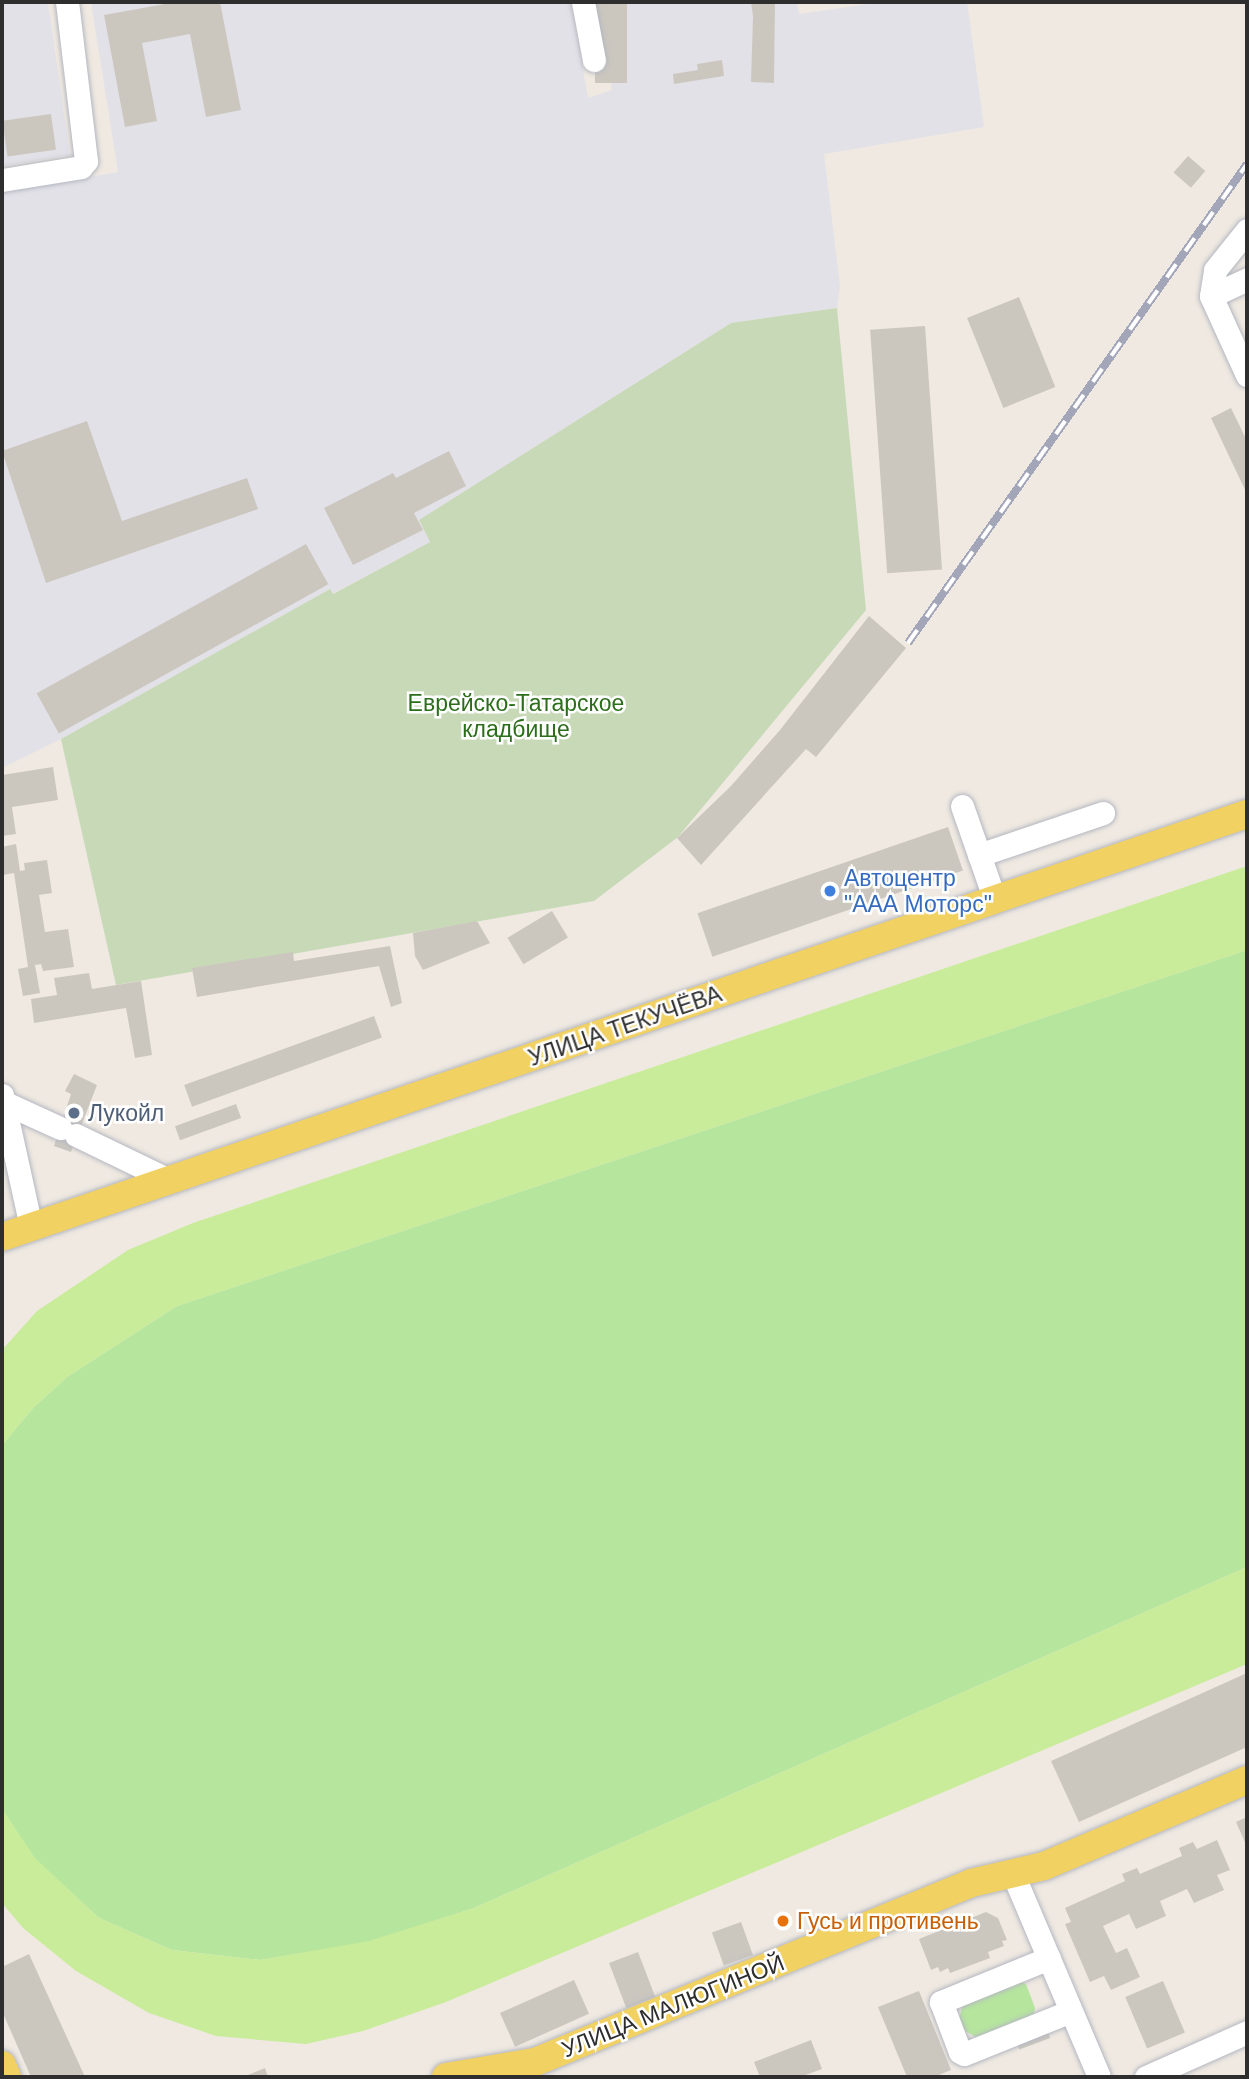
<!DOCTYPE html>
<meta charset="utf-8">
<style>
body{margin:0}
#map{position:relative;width:1249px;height:2079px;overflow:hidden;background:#efe9e1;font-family:Arial,sans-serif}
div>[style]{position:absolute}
.industrial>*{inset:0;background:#e3e1e8}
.green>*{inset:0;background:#b6e59e}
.cemetery>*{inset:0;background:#c8d9b8}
.pitch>*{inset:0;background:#c9ec9a}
.building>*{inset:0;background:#cbc7bf;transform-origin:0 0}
.roads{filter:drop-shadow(0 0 2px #b4b7c1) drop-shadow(0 0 2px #b4b7c1)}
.minor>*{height:23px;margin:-11.5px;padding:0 11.5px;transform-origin:11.5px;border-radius:11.5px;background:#fff}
.major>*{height:28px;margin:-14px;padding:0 14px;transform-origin:14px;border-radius:14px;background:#f2d163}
.rail>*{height:8px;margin-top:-4px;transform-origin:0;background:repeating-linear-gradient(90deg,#fff 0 16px,#a3a6b8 0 32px);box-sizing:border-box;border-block:2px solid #a3a6b8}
.dots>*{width:19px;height:19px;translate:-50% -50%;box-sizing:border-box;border:4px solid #fff;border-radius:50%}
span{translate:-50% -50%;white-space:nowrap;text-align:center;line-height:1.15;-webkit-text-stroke:5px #fff;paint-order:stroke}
.park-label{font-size:23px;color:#2c6e1b}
.shop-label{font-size:23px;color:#366cbe}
.left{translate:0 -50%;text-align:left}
.street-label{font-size:23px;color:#2e2e2e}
.service-label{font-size:23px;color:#4e5e75}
.food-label{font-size:23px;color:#c56008}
.frame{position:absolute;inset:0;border:4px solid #2e2e2e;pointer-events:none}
</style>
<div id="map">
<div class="industrial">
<i style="clip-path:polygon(2px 2px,48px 2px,70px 155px,2px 166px)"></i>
<i style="clip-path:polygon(91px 2px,571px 2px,588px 98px,612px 90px,596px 2px,797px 2px,799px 14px,883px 2px,967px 2px,984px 127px,824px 154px,840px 286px,837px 308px,731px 323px,419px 520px,430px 542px,332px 594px,329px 590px,61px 739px,2px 768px,2px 192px,118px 172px)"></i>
</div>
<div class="green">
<i style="clip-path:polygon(1247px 950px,1247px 1567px,474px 1908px,369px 1942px,260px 1960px,172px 1950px,99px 1918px,35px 1859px,2px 1809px,2px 1445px,33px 1408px,67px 1377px,177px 1306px)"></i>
<i style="clip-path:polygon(1019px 1981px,1026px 1984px,1035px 2008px,1034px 2014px,976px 2037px,965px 2031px,959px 2020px,963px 2003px)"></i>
</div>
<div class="cemetery">
<i style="clip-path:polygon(837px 308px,866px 610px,678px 837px,594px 901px,116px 985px,61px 739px,330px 589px,333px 594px,430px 542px,419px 520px,731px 323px)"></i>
</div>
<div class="pitch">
<i style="clip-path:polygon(1247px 866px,1247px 950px,177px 1306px,67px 1377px,33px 1408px,2px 1445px,2px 1350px,37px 1311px,128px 1250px,193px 1223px)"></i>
<i style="clip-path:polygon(1247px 1567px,1247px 1664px,446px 2002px,363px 2031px,306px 2044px,216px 2036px,149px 2013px,76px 1971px,23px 1928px,2px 1903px,2px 1809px,35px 1858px,99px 1918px,172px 1950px,260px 1960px,369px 1941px,474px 1908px)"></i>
</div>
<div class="building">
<i style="clip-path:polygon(176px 2px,220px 2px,241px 110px,206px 117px,190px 34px,142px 43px,157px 121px,125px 127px,104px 15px)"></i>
<i style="left:595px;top:2px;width:32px;height:81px"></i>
<i style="clip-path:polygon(751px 2px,775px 2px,774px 83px,751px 82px,753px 16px)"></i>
<i style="clip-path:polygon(722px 60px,724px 76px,674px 84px,673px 74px,698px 70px,697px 64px)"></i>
<i style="left:51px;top:114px;width:36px;height:49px;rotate:82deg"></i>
<i style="left:1188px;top:156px;width:23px;height:22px;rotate:41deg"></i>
<i style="left:1019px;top:297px;width:97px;height:56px;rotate:68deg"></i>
<i style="left:925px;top:326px;width:244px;height:55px;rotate:86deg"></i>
<i style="clip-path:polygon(1231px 408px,1247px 441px,1247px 494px,1211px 418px)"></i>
<i style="clip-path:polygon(87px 421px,122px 521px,247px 478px,258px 509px,46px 583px,2px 451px)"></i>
<i style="clip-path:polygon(449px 451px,466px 486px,414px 513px,423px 530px,353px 565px,324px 508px,393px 473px,396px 478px)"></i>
<i style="left:306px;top:544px;width:46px;height:308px;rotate:61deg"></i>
<i style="clip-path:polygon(869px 616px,906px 648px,816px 757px,806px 749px,701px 865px,677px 838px,731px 786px,780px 730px)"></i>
<i style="clip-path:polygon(53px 767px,58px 800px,12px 807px,16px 834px,2px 836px,2px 775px)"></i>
<i style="left:948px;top:827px;width:46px;height:265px;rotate:71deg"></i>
<i style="clip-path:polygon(16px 844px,20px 871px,25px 870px,24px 863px,47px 860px,52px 893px,39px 895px,45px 932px,68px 929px,74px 967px,43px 971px,41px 964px,35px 965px,40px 993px,23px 996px,18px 969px,28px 967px,14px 873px,3px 875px,2px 866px,2px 847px)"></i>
<i style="left:552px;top:911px;width:31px;height:52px;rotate:59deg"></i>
<i style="clip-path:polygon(477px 921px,490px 943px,423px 970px,415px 956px,413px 933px)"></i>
<i style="clip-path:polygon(390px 946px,402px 1003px,391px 1007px,379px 966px,197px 997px,192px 968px,293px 952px,294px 961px)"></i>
<i style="clip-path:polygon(89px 973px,92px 989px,141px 981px,152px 1055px,135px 1058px,126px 1008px,34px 1023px,31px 999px,57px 995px,54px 978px)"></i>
<i style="left:374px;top:1016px;width:23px;height:202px;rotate:70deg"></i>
<i style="clip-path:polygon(74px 1074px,97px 1085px,71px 1152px,54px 1146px,71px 1094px,65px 1091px)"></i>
<i style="left:236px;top:1104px;width:15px;height:65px;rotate:70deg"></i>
<i style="clip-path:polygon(1247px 1673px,1247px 1747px,1079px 1822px,1051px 1761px)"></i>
<i style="clip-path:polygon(1247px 1817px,1247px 1847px,1236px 1822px)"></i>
<i style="clip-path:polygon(1217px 1840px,1230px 1870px,1217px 1875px,1224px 1890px,1194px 1903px,1187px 1889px,1160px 1901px,1166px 1916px,1136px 1929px,1129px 1914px,1103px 1926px,1116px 1953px,1127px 1948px,1140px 1977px,1111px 1990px,1104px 1976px,1090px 1982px,1065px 1924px,1071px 1922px,1065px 1908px,1125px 1881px,1122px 1874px,1137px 1868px,1140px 1874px,1182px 1856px,1179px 1848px,1193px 1842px,1197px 1849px)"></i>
<i style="clip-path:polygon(986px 1912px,998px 1918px,1007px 1940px,1002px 1941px,1004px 1946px,988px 1952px,990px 1958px,950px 1973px,948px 1968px,940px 1972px,938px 1967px,931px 1970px,919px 1939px)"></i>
<i style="left:741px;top:1922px;width:35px;height:31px;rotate:70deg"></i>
<i style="left:638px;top:1952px;width:48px;height:31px;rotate:69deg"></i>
<i style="clip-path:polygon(29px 1954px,85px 2077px,31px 2077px,2px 2011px,2px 1967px)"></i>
<i style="left:574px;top:1980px;width:37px;height:81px;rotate:66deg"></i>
<i style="left:1163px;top:1981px;width:56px;height:41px;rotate:67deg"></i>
<i style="clip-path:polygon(919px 1991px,951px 2070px,934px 2077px,907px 2077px,878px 2007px)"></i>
<i style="left:1045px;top:2024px;width:15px;height:33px;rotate:70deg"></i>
<i style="clip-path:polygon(811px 2040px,822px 2069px,800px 2077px,760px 2077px,754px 2062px)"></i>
<i style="clip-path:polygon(265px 2068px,268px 2077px,243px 2077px)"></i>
</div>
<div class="roads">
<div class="minor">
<i style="left:583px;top:2px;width:59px;rotate:79.3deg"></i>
<i style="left:2px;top:180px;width:80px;rotate:-9.3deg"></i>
<i style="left:81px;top:167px;width:8px;rotate:-50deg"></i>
<i style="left:86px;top:161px;width:160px;rotate:-96.8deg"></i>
<i style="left:1211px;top:296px;width:87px;rotate:65.5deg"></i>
<i style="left:1211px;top:296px;width:26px;rotate:-81deg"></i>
<i style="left:1215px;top:270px;width:51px;rotate:-51.3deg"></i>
<i style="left:1211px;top:296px;width:40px;rotate:-25deg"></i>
<i style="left:962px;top:806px;width:100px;rotate:70.7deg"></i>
<i style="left:979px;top:855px;width:131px;rotate:-18.7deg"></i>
<i style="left:2px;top:1095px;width:135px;rotate:77.6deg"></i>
<i style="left:3px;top:1102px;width:63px;rotate:24.5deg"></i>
<i style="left:76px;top:1135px;width:103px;rotate:25.8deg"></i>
<i style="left:1013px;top:1874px;width:220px;rotate:67deg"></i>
<i style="left:1049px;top:1958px;width:117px;rotate:157.8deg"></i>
<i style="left:941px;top:2002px;width:53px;rotate:69.2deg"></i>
<i style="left:960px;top:2052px;width:4px;rotate:27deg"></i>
<i style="left:964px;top:2054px;width:115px;rotate:-21.9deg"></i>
<i style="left:1146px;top:2077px;width:111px;rotate:-24deg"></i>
</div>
<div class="major">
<i style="left:2px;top:1237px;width:1315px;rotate:-18.77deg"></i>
<i style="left:2px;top:2065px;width:13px;rotate:67deg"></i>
<i style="left:446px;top:2077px;width:90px;rotate:-9.6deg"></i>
<i style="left:535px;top:2062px;width:471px;rotate:-22.3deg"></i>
<i style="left:971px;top:1883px;width:75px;rotate:-13.1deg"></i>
<i style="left:1044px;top:1866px;width:220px;rotate:-23deg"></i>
</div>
</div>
<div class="rail">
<i style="left:908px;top:643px;width:587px;rotate:-54.71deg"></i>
</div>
<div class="dots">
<i style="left:830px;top:891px;background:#3f7fe0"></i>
<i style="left:74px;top:1113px;background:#5c6f8a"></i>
<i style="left:783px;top:1921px;background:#e8710a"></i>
</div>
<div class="park-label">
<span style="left:516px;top:716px">Еврейско-Татарское<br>кладбище</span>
</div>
<div class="shop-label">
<span class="left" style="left:844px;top:891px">Автоцентр<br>"ААА Моторс"</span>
</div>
<div class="street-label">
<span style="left:625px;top:1026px;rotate:-19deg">УЛИЦА ТЕКУЧЁВА</span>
<span style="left:673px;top:2006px;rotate:-22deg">УЛИЦА МАЛЮГИНОЙ</span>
</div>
<div class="service-label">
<span class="left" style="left:88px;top:1113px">Лукойл</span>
</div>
<div class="food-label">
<span class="left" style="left:797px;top:1921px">Гусь и противень</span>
</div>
<div class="frame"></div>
</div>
